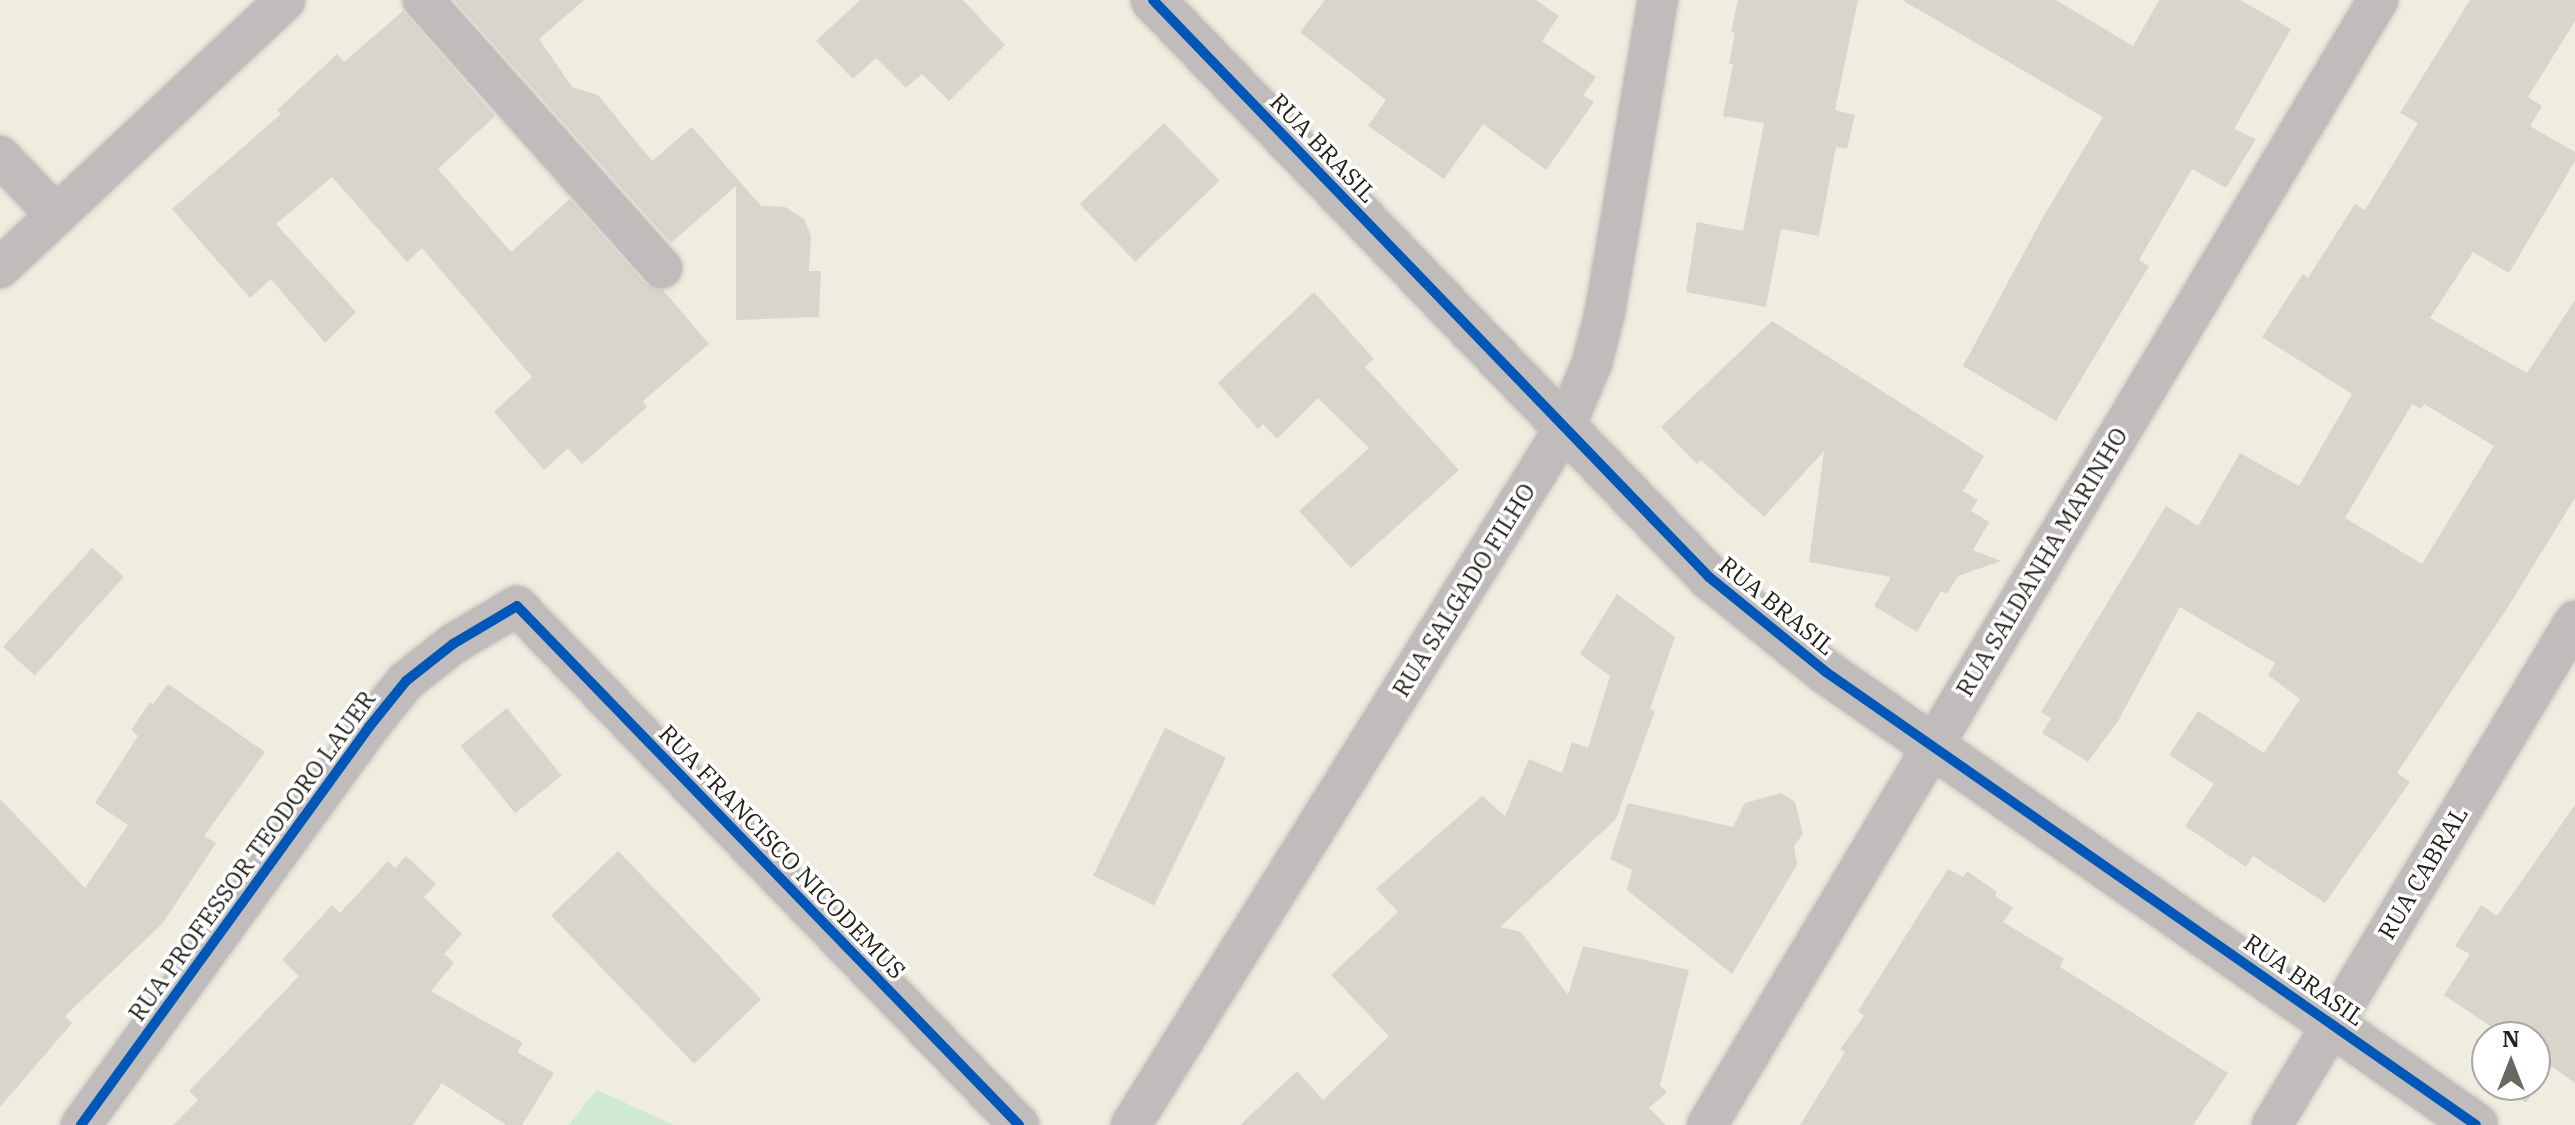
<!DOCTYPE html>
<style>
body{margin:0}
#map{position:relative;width:2575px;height:1125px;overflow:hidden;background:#efece0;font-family:"IBM Plex Serif",serif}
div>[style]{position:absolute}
.green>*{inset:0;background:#d0e9d2}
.building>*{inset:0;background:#d8d5cc;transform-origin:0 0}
.roads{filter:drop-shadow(0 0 2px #c9c7be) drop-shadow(0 0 2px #c9c7be)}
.minor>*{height:40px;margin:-20px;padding:0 20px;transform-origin:20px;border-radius:20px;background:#c0bcbb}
.tertiary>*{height:44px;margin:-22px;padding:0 22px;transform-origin:22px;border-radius:22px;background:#c0bcbb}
.cycleway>*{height:10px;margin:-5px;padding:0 5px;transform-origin:5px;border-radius:5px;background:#0057b8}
span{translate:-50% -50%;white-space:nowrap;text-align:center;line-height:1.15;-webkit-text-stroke:7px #fff;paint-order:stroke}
.street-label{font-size:24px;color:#232119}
.north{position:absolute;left:2471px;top:1021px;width:80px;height:80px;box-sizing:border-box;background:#fff;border:2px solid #a7a6a3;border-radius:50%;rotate:0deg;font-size:22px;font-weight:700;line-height:32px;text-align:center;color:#232119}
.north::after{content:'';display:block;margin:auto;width:28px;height:36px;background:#6a685f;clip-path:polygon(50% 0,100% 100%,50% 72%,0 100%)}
</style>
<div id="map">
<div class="green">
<i style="clip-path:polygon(597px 1090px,674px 1125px,568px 1125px)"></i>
</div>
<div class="building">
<i style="clip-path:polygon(454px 0,584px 0,539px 39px,572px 87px,598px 95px,652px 161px,692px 127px,761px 206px,785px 207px,804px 219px,811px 236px,809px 271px,821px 271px,819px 317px,736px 320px,736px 186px,671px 243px)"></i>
<i style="clip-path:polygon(860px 0,963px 0,1005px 45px,949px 101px,922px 74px,906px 88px,876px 58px,853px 79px,816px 41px)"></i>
<i style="clip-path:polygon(1325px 0,1536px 0,1559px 16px,1542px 41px,1596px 77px,1583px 95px,1594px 102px,1546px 170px,1483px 124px,1444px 179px,1368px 126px,1386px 100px,1300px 32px)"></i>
<i style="clip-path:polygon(1738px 0,1858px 0,1835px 110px,1855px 115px,1847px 149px,1836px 147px,1819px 236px,1781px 229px,1766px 307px,1686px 292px,1697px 222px,1743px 231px,1764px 123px,1723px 116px,1733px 64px,1729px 64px,1735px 33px,1731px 32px)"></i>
<i style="clip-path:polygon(1902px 0,2056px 0,2133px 46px,2159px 0,2240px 0,2291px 29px,2234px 129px,2256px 139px,2226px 188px,2192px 169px,2139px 260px,2149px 266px,2056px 421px,1963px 366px,2042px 219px,2103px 117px)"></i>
<i style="clip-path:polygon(evenodd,2470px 0,2575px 0,2575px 21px,2528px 97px,2542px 106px,2530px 126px,2575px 152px,2575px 161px,2509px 273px,2473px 252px,2430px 318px,2527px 373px,2575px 300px,2575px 498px,2506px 610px,2397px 773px,2410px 782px,2325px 903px,2253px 856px,2246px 867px,2185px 826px,2214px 784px,2169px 755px,2198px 711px,2264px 753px,2300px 699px,2268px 675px,2275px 663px,2180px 607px,2118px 721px,2088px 762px,2042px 733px,2051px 718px,2041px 712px,2166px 506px,2198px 526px,2240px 453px,2299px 486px,2352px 394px,2262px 337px,2303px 274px,2308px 278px,2355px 204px,2365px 210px,2418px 123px,2400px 113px,2470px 0,2412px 404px,2421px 409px,2424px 404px,2494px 446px,2422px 564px,2345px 518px,2412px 404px)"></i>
<i style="clip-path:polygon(403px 11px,495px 116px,438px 169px,511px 252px,570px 199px,645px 283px,663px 290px,709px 344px,643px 401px,647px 407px,582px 464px,568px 448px,544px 470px,494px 412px,532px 377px,422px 248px,407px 262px,332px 177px,276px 224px,356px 312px,325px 343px,271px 279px,250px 298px,172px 209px,281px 114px,277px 110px,337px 54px,344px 62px)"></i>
<i style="left:1164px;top:123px;width:80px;height:117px;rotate:46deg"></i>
<i style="clip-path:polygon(1314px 292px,1374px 359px,1365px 367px,1459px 470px,1351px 568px,1299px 511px,1369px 448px,1318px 398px,1277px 439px,1263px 424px,1258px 429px,1218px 383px)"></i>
<i style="clip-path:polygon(1772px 321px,1984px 456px,1963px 491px,1978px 500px,1971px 511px,1989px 522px,1973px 550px,2001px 561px,1958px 576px,1947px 594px,1941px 591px,1917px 632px,1874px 606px,1891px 577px,1809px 562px,1824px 451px,1764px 517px,1701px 460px,1697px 464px,1661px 427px)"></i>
<i style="left:92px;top:548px;width:43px;height:133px;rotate:42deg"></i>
<i style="clip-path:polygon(1617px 594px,1675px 637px,1650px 709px,1655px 711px,1616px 819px,1500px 927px,1521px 932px,1568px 995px,1583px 946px,1689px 970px,1660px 1085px,1667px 1092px,1649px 1108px,1666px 1125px,1240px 1125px,1297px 1071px,1323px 1100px,1389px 1036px,1331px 975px,1398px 912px,1376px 889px,1482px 796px,1505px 816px,1529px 759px,1562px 773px,1572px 742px,1588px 748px,1610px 676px,1580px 654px)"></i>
<i style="clip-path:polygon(168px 684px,265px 752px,204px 836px,216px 843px,162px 924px,65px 1016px,72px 1023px,0 1107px,0 799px,85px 888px,128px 825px,95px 803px,138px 736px,131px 730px,150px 702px,153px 704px)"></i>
<i style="left:507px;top:708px;width:87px;height:60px;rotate:51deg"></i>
<i style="left:1165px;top:728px;width:68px;height:164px;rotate:26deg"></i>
<i style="clip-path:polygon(1781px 793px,1795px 802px,1803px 834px,1794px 846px,1797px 865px,1732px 974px,1627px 890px,1632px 870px,1610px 859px,1628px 803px,1733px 827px,1745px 803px)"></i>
<i style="clip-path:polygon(2575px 805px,2575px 1083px,2551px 1066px,2526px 1103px,2500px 1085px,2535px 1085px,2535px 1037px,2499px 1037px,2502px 1034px,2444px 995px,2470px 954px,2455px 946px,2481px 905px,2497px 916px)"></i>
<i style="left:618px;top:851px;width:206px;height:93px;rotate:46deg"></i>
<i style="clip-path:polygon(406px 856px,436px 884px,424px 897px,462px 934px,444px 954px,454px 963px,431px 991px,523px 1043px,517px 1052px,554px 1073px,522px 1125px,506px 1125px,442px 1083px,413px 1125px,173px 1125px,198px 1100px,189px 1091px,299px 976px,282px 960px,332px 905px,340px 913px,388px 861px,395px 868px)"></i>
<i style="clip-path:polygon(1948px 869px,1963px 877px,1967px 871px,1997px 892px,1995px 896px,2013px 908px,2003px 922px,2064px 959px,2060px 967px,2228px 1073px,2193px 1125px,1800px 1125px,1845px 1052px,1840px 1049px,1864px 1016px,1858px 1011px)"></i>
<i style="clip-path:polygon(2487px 1053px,2487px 1076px,2476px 1068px)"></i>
</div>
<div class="roads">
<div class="minor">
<i style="left:423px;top:0;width:359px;rotate:48.3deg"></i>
<i style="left:0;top:156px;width:80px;rotate:46.5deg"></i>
<i style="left:0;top:268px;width:391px;rotate:-43.2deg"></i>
<i style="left:81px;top:1125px;width:491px;rotate:-54.1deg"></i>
<i style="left:369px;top:727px;width:59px;rotate:-51.2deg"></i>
<i style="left:406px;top:681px;width:60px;rotate:-38.2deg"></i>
<i style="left:453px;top:644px;width:74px;rotate:-30.7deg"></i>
<i style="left:517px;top:606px;width:722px;rotate:45.95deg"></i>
<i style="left:1131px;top:1125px;width:820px;rotate:-58.11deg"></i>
<i style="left:1564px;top:429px;width:72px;rotate:-67deg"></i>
<i style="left:1592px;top:363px;width:53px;rotate:-75.7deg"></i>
<i style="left:1605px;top:312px;width:316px;rotate:-80.4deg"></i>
<i style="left:1707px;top:1125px;width:1310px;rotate:-59.19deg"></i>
<i style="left:2272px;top:1125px;width:588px;rotate:-58.99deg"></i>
</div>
<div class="tertiary">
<i style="left:1153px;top:0;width:801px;rotate:46.06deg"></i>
<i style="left:1709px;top:577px;width:151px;rotate:39.1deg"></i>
<i style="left:1826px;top:672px;width:792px;rotate:34.87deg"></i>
</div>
</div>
<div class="cycleway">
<i style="left:1153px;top:0;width:801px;rotate:46.06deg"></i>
<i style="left:1709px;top:577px;width:151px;rotate:39.1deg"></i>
<i style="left:1826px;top:672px;width:792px;rotate:34.87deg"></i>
<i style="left:81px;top:1125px;width:491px;rotate:-54.1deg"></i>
<i style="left:369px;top:727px;width:59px;rotate:-51.2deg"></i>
<i style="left:406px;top:681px;width:60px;rotate:-38.2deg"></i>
<i style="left:453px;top:644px;width:74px;rotate:-30.7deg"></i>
<i style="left:517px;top:606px;width:722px;rotate:45.95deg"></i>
</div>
<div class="street-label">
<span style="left:1323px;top:148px;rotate:46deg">RUA BRASIL</span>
<span style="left:2042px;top:562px;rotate:-59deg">RUA SALDANHA MARINHO</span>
<span style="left:1464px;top:590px;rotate:-58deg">RUA SALGADO FILHO</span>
<span style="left:1777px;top:606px;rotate:39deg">RUA BRASIL</span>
<span style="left:782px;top:852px;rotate:46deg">RUA FRANCISCO NICODEMUS</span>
<span style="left:252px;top:856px;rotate:-54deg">RUA PROFESSOR TEODORO LAUER</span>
<span style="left:2423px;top:873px;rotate:-59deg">RUA CABRAL</span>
<span style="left:2304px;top:980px;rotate:35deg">RUA BRASIL</span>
</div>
<div class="north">N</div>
</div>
